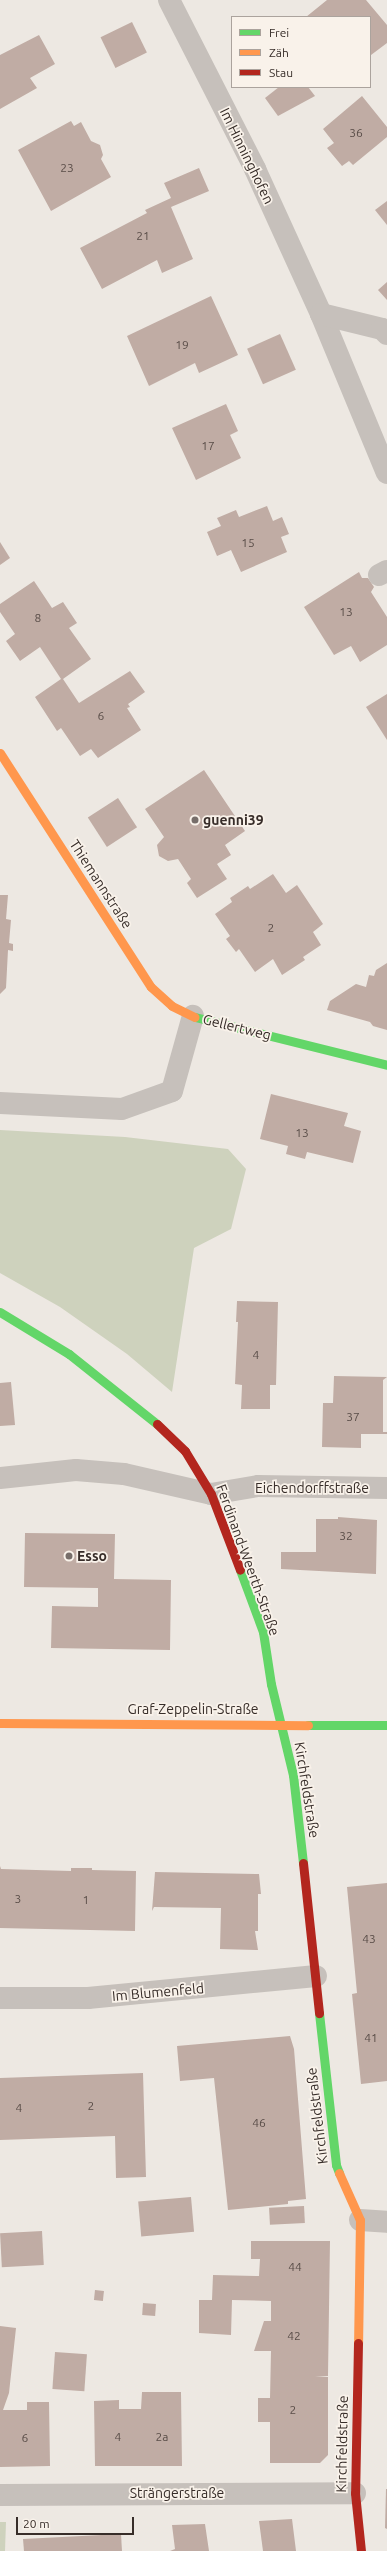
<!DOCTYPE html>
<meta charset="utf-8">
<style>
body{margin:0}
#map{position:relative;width:387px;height:2551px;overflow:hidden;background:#ede8e2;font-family:Ubuntu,sans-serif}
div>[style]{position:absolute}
.green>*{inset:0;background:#ced2bd}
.building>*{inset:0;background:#c0aca4;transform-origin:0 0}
.lane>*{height:22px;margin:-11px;padding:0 11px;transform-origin:11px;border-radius:11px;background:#c6c0bb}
.street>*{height:22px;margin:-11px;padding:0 11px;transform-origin:11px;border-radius:11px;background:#c6c0bb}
.fast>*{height:9px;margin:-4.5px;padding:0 4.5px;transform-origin:4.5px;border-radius:4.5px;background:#63d668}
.slow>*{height:9px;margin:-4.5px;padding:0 4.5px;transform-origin:4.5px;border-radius:4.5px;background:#ff974d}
.jam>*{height:9px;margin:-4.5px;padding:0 4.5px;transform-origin:4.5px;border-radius:4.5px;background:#b3261e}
.dots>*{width:11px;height:11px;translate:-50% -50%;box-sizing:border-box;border:2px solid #f9f2ea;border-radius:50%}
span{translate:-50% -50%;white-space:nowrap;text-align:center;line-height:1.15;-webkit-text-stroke:3.5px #f9f2ea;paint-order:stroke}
.number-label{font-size:12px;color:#594d48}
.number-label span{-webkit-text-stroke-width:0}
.street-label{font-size:14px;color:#372d29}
.poi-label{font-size:14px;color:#372d29;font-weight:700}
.left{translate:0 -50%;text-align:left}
.legend{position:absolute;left:231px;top:16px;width:140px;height:72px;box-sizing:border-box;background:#f9f2ea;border:1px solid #aba39d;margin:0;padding:5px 7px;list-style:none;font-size:12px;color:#372d29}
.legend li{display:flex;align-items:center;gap:8px;height:20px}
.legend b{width:20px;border:1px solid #aba39d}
.scale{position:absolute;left:16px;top:2517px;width:118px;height:18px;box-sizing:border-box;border:2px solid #372d29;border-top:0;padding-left:5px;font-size:12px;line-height:14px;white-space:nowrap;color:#372d29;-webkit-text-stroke:3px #f9f2ea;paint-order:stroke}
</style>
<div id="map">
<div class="green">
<i style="clip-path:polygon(0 1130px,125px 1137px,228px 1149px,246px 1169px,231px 1229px,194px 1248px,172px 1392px,127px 1354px,60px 1307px,0 1273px)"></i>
<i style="clip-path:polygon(0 2522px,6px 2522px,5px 2551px,0 2551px)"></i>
</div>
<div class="building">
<i style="clip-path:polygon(327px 0,366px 0,387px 25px,387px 43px,371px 55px,370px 54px,370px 17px,306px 17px)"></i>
<i style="left:132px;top:22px;width:34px;height:35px;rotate:64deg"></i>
<i style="clip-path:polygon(39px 35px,55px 64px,30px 78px,37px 88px,0 109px,0 55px)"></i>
<i style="clip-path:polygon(279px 87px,308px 87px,315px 96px,278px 116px,265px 98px)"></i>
<i style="clip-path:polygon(362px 96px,387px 127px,387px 137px,353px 165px,349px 161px,342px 166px,327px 148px,334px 143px,323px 129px)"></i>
<i style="clip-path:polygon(71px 121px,74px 126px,81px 122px,91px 141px,100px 145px,103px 155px,101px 159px,111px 177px,51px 211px,18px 150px)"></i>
<i style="clip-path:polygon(199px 168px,209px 191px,171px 207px,193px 259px,162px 273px,157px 260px,102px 289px,80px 248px,147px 213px,145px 210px,171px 198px,164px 183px)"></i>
<i style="clip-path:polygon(387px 201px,387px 225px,375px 210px)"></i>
<i style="clip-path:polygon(387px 282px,387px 300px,378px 290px)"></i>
<i style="clip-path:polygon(211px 296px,238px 355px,199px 373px,195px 363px,149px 386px,127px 336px)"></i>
<i style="left:280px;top:334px;width:39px;height:36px;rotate:66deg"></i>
<i style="clip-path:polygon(226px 404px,238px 431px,230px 435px,241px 458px,196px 480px,172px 428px)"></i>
<i style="clip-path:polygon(267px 506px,273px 521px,282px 517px,289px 534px,281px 537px,287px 552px,241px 572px,231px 550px,217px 556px,207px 532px,221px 526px,217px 518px,236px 510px,239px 517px)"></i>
<i style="clip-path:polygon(0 542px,10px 558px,0 565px)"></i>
<i style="clip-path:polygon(359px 572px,362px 578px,368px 578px,374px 587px,371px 592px,387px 617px,387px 645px,360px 662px,351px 646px,334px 655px,304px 607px)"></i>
<i style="clip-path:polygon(34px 581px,52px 608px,63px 602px,77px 623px,69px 628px,91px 659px,63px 679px,79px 703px,130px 671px,145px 692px,128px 704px,130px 707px,127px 708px,141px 730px,98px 758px,91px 749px,80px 756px,61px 728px,57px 731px,35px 697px,61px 679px,40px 647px,20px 661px,6px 641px,15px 634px,0 612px,0 604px)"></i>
<i style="clip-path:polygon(387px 694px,387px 740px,366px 707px)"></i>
<i style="clip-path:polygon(204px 770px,245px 831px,225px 845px,231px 855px,217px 864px,227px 879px,197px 898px,187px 883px,191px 879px,178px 859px,168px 861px,159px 856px,157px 845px,164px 837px,145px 809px)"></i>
<i style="left:118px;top:798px;width:35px;height:36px;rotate:57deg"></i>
<i style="clip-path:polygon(273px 874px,286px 893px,297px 885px,323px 924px,313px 932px,321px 945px,303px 957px,305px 960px,282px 975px,273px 959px,255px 972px,239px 949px,236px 952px,226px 939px,230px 936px,215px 914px,232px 902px,230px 898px,248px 886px,250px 889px)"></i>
<i style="clip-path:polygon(0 895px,8px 895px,6px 919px,11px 920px,9px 943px,13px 944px,13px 951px,8px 950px,6px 988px,0 994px)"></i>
<i style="clip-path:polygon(387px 963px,387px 1030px,373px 1026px,370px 1022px,327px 1010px,330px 1001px,356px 984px,366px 987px,369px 975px,374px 976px,376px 970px)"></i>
<i style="clip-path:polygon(271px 1094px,348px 1113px,344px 1126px,361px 1131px,353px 1163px,307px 1152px,305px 1159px,286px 1154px,288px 1146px,260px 1139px)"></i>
<i style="clip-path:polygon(237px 1301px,278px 1302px,276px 1385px,270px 1385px,270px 1409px,241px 1409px,242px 1385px,235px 1384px,238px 1322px,236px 1322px)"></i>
<i style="clip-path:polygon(334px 1376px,387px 1377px,383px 1380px,383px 1432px,387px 1432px,387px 1434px,361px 1434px,361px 1448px,322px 1447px,323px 1403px,333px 1403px)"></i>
<i style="clip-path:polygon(11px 1382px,15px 1425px,0 1426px,0 1383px)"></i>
<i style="clip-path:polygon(338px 1517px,377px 1520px,376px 1574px,281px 1569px,281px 1552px,316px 1552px,316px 1519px,338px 1519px)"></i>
<i style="clip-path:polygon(25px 1533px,115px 1534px,114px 1579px,171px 1580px,170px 1650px,51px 1648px,52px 1606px,98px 1607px,98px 1588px,24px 1587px)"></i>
<i style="clip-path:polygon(0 1866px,1px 1869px,71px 1871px,71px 1868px,92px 1868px,92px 1870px,136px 1871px,135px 1931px,0 1928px)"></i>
<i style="clip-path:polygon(155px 1872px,259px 1874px,261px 1894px,258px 1894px,258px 1931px,255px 1931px,258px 1950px,220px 1949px,221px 1908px,154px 1907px,152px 1911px)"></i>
<i style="clip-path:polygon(387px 1883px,387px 2081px,361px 2084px,352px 1994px,357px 1993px,347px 1887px)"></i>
<i style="clip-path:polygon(290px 2036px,294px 2049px,306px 2199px,288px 2201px,288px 2204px,228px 2210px,214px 2078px,180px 2081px,177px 2046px)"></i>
<i style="clip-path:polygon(143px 2073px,146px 2177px,116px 2178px,115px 2136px,0 2140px,0 2078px)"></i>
<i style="left:191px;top:2197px;width:35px;height:53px;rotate:85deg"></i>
<i style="left:304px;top:2206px;width:17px;height:35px;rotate:87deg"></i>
<i style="left:42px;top:2231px;width:34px;height:42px;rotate:87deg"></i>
<i style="clip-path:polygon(251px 2241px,330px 2241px,328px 2376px,315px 2376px,328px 2377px,328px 2455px,320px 2463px,270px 2463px,270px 2422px,258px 2422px,258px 2398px,270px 2398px,271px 2351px,254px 2351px,264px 2321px,271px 2321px,271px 2301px,232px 2300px,231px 2335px,199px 2333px,199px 2300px,212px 2300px,213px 2275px,259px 2276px,260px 2259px,251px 2259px)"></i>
<i style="left:95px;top:2290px;width:9px;height:10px;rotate:6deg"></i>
<i style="left:143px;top:2303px;width:13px;height:12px;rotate:4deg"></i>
<i style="clip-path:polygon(0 2326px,16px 2328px,9px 2393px,3px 2410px,27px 2410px,27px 2402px,49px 2402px,50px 2466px,0 2467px)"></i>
<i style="left:55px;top:2352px;width:32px;height:37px;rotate:4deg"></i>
<i style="clip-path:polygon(142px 2392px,181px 2392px,182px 2466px,95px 2466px,94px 2401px,119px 2400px,119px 2409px,141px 2409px)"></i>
<i style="clip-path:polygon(386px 2489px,387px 2489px,387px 2529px,385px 2528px)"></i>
<i style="clip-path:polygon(292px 2519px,296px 2551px,263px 2551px,259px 2521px)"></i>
<i style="clip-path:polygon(205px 2524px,209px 2551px,170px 2551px,175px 2549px,172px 2525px)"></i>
<i style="clip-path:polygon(121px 2534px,122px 2551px,24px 2551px,23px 2539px)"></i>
</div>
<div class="lane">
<i style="left:379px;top:575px;width:9px;rotate:-27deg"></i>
</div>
<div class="street">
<i style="left:169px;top:0;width:190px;rotate:63deg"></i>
<i style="left:255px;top:169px;width:159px;rotate:65.5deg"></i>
<i style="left:321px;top:314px;width:172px;rotate:67.5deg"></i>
<i style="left:321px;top:314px;width:63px;rotate:13.8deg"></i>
<i style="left:382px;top:329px;width:7px;rotate:45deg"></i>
<i style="left:0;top:1103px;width:122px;rotate:2.8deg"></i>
<i style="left:122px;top:1109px;width:53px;rotate:-19.8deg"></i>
<i style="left:172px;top:1091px;width:78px;rotate:-74.4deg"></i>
<i style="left:0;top:1478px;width:76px;rotate:-6deg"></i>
<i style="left:76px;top:1470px;width:48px;rotate:4.8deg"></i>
<i style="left:124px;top:1474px;width:89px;rotate:12.9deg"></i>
<i style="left:211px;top:1494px;width:48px;rotate:-9.7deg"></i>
<i style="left:258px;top:1486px;width:129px;rotate:0.9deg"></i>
<i style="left:0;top:1998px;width:88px"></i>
<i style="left:88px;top:1998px;width:229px;rotate:-5.5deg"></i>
<i style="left:360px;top:2220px;width:27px;rotate:4deg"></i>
<i style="left:0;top:2495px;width:355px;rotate:-0.3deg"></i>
</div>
<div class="fast">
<i style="left:195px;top:1017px;width:198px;rotate:14deg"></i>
<i style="left:0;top:1312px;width:81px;rotate:31.3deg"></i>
<i style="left:69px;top:1354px;width:112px;rotate:38.5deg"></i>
<i style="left:240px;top:1570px;width:66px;rotate:69.6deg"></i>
<i style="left:263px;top:1632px;width:53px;rotate:81.3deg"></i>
<i style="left:271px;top:1684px;width:94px;rotate:76.4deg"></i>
<i style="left:293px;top:1775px;width:89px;rotate:83.5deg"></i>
<i style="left:308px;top:1725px;width:79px"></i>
<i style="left:319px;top:2013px;width:153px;rotate:83.6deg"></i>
<i style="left:336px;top:2165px;width:9px;rotate:69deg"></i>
</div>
<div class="slow">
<i style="left:0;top:753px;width:278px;rotate:57.2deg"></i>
<i style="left:151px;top:987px;width:28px;rotate:42deg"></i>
<i style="left:172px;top:1006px;width:25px;rotate:26deg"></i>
<i style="left:0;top:1723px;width:308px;rotate:0.4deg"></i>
<i style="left:339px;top:2173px;width:51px;rotate:65.9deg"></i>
<i style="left:360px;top:2220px;width:123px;rotate:90.9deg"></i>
</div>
<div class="jam">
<i style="left:157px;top:1424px;width:39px;rotate:44deg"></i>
<i style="left:185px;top:1451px;width:50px;rotate:58.8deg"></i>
<i style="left:211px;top:1494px;width:81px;rotate:69.1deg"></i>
<i style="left:303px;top:1863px;width:151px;rotate:83.9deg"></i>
<i style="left:358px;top:2343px;width:150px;rotate:91.1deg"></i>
<i style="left:355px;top:2493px;width:58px;rotate:84.1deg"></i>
</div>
<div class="dots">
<i style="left:195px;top:820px;background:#776e6a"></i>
<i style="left:69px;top:1556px;background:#776e6a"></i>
</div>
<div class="number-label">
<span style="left:356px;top:133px">36</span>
<span style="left:67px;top:168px">23</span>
<span style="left:143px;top:236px">21</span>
<span style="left:182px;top:345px">19</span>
<span style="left:208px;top:446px">17</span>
<span style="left:248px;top:543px">15</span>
<span style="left:346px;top:612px">13</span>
<span style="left:38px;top:618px">8</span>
<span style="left:101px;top:716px">6</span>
<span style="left:271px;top:928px">2</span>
<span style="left:302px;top:1133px">13</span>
<span style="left:256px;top:1355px">4</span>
<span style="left:353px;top:1417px">37</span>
<span style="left:346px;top:1536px">32</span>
<span style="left:18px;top:1899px">3</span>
<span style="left:86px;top:1900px">1</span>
<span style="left:369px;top:1939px">43</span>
<span style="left:371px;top:2038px">41</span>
<span style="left:91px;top:2106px">2</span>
<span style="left:19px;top:2108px">4</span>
<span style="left:259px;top:2123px">46</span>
<span style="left:295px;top:2267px">44</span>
<span style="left:294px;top:2336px">42</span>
<span style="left:293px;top:2410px">2</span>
<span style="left:118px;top:2437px">4</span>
<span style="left:162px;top:2437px">2a</span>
<span style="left:25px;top:2438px">6</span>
</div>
<div class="street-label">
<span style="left:247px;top:156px;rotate:64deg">Im Hinninghofen</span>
<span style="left:101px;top:884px;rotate:57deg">Thiemannstraße</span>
<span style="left:237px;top:1027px;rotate:14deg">Gellertweg</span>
<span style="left:312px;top:1488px">Eichendorffstraße</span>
<span style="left:248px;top:1560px;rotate:70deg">Ferdinand-Weerth-Straße</span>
<span style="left:193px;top:1709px">Graf-Zeppelin-Straße</span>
<span style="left:307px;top:1790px;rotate:81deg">Kirchfeldstraße</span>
<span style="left:158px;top:1992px;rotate:-5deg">Im Blumenfeld</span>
<span style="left:317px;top:2116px;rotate:-97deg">Kirchfeldstraße</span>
<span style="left:342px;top:2444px;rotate:-89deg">Kirchfeldstraße</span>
<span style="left:177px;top:2493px">Strängerstraße</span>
</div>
<div class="poi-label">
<span class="left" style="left:203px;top:820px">guenni39</span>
<span class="left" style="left:77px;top:1556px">Esso</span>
</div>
<ul class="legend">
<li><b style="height:5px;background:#63d668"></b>Frei</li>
<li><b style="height:5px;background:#ff974d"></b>Zäh</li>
<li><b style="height:5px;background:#b3261e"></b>Stau</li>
</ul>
<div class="scale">20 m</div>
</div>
